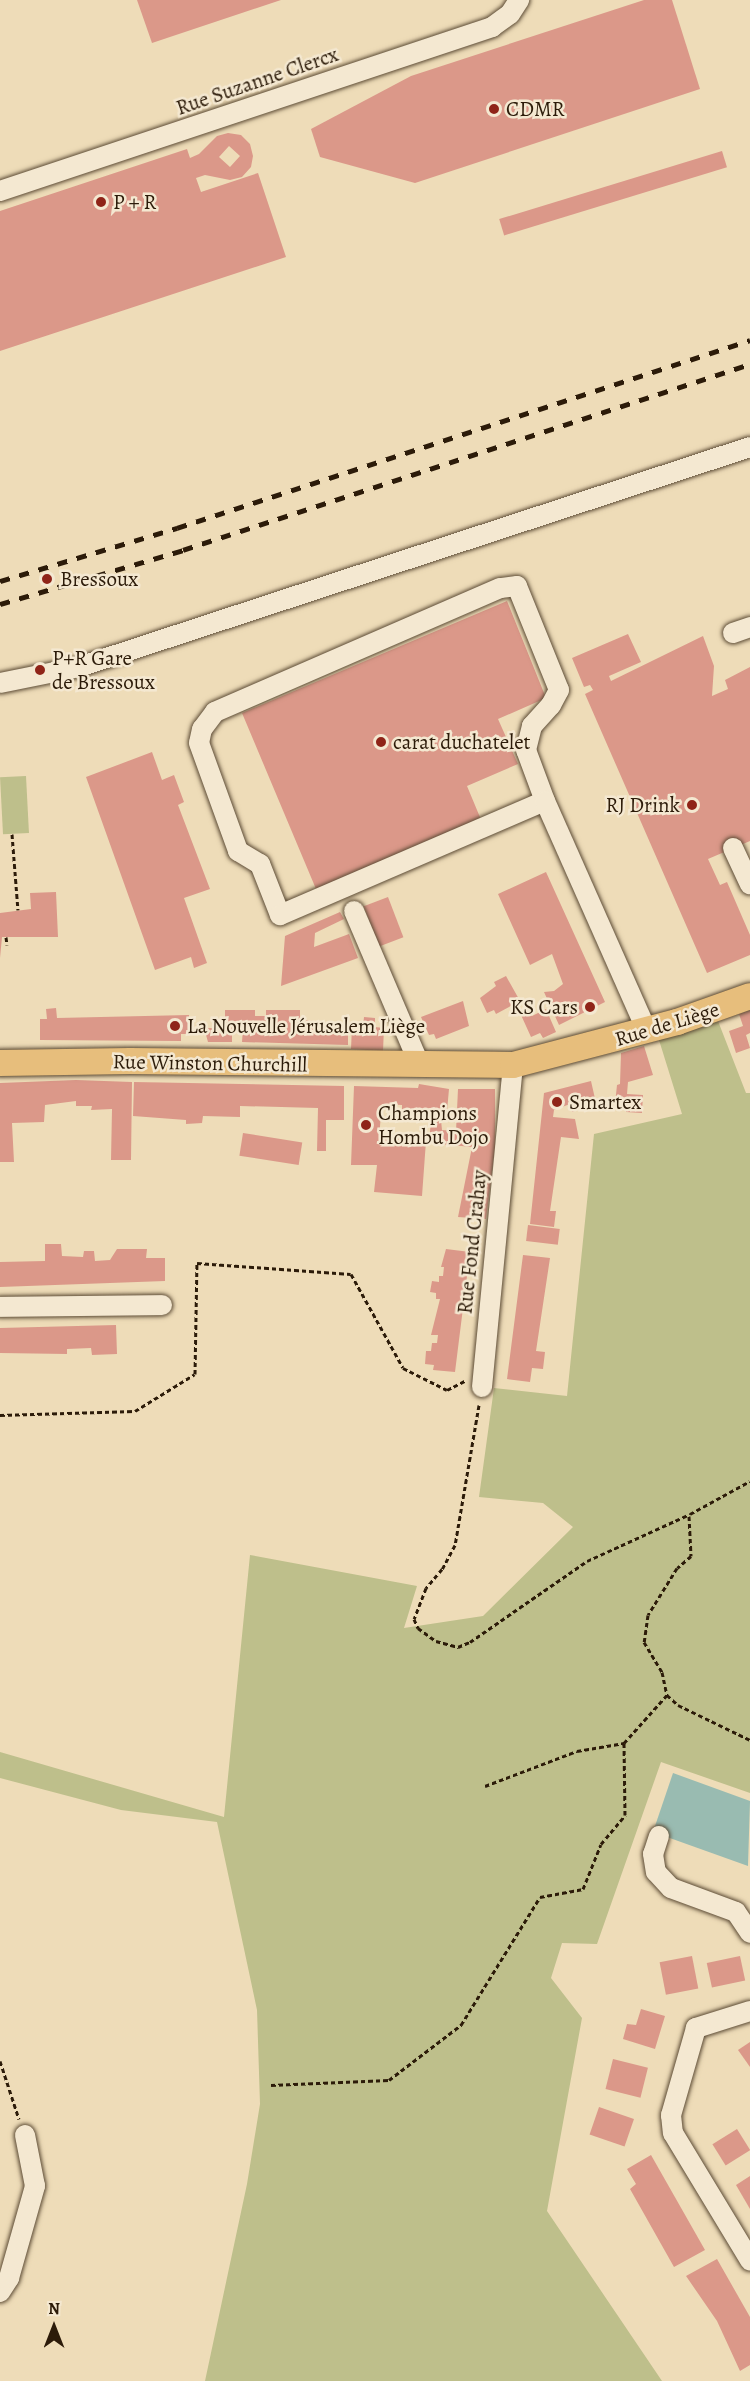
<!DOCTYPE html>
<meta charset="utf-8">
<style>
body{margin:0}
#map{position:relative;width:750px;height:2381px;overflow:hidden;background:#eedcb8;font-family:Alegreya,serif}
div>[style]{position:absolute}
.green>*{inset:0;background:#bebf8b;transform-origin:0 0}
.water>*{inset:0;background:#99bbb1}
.building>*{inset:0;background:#db9889;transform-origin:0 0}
.path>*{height:3px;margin-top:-1.5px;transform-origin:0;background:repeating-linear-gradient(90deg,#2c1b09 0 4.5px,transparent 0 7.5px)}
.roads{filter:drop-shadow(0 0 2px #5c4b35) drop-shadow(0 0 2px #5c4b35)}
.minor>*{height:20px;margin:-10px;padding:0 10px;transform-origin:10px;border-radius:10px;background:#f4e8d1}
.major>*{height:26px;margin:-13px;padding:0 13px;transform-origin:13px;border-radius:13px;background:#e7be7c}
.rail>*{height:4.5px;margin-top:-2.25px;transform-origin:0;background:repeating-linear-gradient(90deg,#2c1b09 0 10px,transparent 0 20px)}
.dots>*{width:16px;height:16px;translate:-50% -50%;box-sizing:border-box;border:3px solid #f4e8d1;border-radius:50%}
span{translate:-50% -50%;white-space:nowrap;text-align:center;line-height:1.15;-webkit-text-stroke:5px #f4e8d1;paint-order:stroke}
.street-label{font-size:21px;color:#2c1b09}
.poi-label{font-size:21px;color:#2c1b09}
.left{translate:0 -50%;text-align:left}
.right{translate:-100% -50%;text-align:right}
.north{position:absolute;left:24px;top:2297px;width:60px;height:60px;-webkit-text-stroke:4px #f4e8d1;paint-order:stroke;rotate:0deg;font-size:16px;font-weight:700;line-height:24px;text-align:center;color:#2c1b09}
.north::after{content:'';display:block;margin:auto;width:21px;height:27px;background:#2c1b09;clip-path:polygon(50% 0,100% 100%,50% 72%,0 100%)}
</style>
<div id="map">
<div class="green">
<i style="left:26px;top:776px;width:57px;height:26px;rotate:87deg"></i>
<i style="clip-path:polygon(718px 1021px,746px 1093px,750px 1093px,750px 1793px,661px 1762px,597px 1944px,562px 1943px,551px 1978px,582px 2018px,547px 2211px,662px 2381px,205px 2381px,247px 2184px,260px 2104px,257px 2010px,217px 1822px,121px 1810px,0 1778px,0 1752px,224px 1817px,250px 1555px,417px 1586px,404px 1628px,483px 1616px,573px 1527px,543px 1503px,479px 1497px,494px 1388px,567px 1396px,594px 1134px,682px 1114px,659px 1040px)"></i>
</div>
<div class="water">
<i style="clip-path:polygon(673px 1773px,750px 1801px,748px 1866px,653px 1832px)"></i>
</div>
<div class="building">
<i style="clip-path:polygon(137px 0,281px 0,152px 43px)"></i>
<i style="clip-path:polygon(644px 0,672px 0,700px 89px,415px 183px,320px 157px,311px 129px,411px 76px)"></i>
<i style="clip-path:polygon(evenodd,228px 133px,241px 135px,250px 144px,253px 156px,251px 167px,242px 177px,230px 180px,205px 175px,196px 178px,201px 192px,258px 173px,286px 257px,0 351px,0 211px,187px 149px,190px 158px,199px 154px,217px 136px,228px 133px,229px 146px,240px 156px,230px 167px,219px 157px,229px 146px)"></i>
<i style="left:722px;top:151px;width:17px;height:233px;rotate:73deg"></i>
<i style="clip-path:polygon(507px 601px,546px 698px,498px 719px,518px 764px,467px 786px,482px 822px,316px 889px,242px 713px)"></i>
<i style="clip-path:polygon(628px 634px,641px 662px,609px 676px,611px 681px,703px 636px,714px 666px,712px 696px,728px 689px,725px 680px,750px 667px,750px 841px,708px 859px,720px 885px,727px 882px,750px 935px,750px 955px,707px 973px,585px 694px,593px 690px,590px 685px,584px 687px,572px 658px)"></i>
<i style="clip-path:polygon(152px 752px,162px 780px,174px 775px,184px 802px,178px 805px,210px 889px,184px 898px,207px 963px,194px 968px,191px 957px,155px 970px,86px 777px)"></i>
<i style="clip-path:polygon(546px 872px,605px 1002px,559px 1025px,544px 992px,554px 991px,563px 984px,552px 954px,530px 965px,498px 894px)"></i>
<i style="clip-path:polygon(56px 892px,58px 937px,2px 937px,0 958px,0 913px,31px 909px,30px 893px)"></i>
<i style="left:388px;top:897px;width:43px;height:26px;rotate:69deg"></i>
<i style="clip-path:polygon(340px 912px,344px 919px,315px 933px,314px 947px,349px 934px,358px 958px,281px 986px,285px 936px)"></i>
<i style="clip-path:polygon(506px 976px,520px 1001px,496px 1014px,494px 1010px,487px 1013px,480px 998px,496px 986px,494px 982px)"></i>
<i style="clip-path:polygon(463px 1001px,469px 1026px,436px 1039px,434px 1034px,429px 1035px,421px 1017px)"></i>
<i style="clip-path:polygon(56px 1008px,57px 1018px,189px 1015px,189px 1034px,181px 1034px,181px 1041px,40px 1040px,40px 1019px,47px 1019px,46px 1009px)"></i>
<i style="clip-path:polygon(546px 1009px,556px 1032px,543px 1038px,540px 1033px,531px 1037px,521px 1015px,530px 1011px,532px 1016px)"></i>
<i style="clip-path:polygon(225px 1010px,255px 1010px,255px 1016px,266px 1016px,266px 1010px,300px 1010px,300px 1020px,348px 1024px,348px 1045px,242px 1042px,243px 1028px,232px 1028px,232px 1042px,208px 1042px,204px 1028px,225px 1028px)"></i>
<i style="clip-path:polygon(750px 1010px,750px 1033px,746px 1035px,750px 1048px,736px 1053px,729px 1031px,743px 1026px,739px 1014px)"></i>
<i style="clip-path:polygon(364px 1017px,375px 1018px,375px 1027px,384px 1028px,383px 1051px,351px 1049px,352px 1026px,363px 1027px)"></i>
<i style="clip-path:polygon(644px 1046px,653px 1075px,628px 1082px,627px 1094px,643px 1095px,642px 1113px,626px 1112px,627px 1101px,615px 1104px,617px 1085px,620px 1084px,621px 1053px)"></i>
<i style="clip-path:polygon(76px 1080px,132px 1082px,131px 1160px,111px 1160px,112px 1109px,91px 1110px,92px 1106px,76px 1106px,76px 1101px,45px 1105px,44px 1122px,12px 1123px,14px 1162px,0 1162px,0 1083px)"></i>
<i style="clip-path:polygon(591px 1081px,596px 1103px,572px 1112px,570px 1104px,554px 1110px,553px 1117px,575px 1119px,579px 1139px,561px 1137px,550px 1211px,556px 1211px,554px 1227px,530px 1224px,544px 1093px)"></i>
<i style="clip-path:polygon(134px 1082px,344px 1086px,344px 1120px,326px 1120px,326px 1151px,317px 1151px,318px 1108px,240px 1106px,240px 1117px,203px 1116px,202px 1123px,186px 1124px,186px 1120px,133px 1116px)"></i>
<i style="clip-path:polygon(419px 1084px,449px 1089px,447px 1111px,440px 1110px,442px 1130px,456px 1131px,458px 1089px,495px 1089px,495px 1148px,486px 1219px,458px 1217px,472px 1147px,429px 1143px,432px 1108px,402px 1112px,402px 1105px,382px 1104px,379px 1137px,426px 1141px,422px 1196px,374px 1192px,377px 1165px,351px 1165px,354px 1086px,418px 1088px)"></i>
<i style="left:243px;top:1133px;width:60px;height:23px;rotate:9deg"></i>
<i style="left:528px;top:1225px;width:32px;height:16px;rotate:7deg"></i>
<i style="clip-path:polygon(45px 1244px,61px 1244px,62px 1256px,83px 1257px,84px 1251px,94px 1251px,95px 1261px,110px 1260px,117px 1249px,147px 1249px,146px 1258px,165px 1258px,165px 1281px,0 1287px,0 1262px,45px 1261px)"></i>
<i style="clip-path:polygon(446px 1249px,470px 1252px,455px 1372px,433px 1370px,434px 1365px,425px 1364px,426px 1351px,431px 1351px,432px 1343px,437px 1343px,438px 1335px,431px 1335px,440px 1299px,436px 1299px,436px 1293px,430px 1292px,432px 1281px,439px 1282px,439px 1276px,443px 1276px,444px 1267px,441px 1267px)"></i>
<i style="clip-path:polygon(523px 1255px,550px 1258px,536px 1351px,545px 1352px,543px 1369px,532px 1368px,530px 1382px,507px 1379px)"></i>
<i style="clip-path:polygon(116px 1325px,117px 1354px,92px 1355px,91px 1348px,67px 1349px,67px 1354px,0 1353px,0 1328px)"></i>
<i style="left:692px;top:1956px;width:33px;height:33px;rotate:79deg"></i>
<i style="left:740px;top:1956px;width:25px;height:34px;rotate:78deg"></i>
<i style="clip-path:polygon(641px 2009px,665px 2016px,655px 2049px,623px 2039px,627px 2024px,636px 2025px)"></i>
<i style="clip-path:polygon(750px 2042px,750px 2067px,738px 2050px)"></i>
<i style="left:613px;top:2059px;width:36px;height:31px;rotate:14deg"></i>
<i style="left:599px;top:2107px;width:37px;height:29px;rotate:19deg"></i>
<i style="left:737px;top:2129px;width:25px;height:29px;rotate:58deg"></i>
<i style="clip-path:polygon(651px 2155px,705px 2250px,674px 2267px,630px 2189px,636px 2184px,627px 2169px)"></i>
<i style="clip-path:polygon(750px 2176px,750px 2209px,736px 2185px)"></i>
<i style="clip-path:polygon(717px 2259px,750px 2317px,750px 2365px,740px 2371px,717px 2321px,686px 2276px)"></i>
</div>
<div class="path">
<i style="left:12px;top:834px;width:76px;rotate:85.5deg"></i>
<i style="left:6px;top:937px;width:8px;rotate:83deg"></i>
<i style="left:479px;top:1405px;width:142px;rotate:99.7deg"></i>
<i style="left:455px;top:1545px;width:27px;rotate:118deg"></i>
<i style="left:442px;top:1569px;width:25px;rotate:130deg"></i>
<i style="left:426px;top:1588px;width:33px;rotate:111deg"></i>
<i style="left:414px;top:1619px;width:10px;rotate:66deg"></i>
<i style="left:418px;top:1628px;width:22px;rotate:36deg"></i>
<i style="left:436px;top:1641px;width:23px;rotate:15deg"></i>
<i style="left:458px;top:1647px;width:13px;rotate:-23deg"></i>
<i style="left:470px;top:1642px;width:142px;rotate:-34.7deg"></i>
<i style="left:587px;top:1561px;width:113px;rotate:-24.5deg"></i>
<i style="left:690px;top:1514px;width:68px;rotate:-28.8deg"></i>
<i style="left:0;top:1415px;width:135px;rotate:-1.7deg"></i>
<i style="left:135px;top:1411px;width:70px;rotate:-31.7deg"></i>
<i style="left:195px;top:1374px;width:111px;rotate:-89deg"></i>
<i style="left:197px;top:1263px;width:154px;rotate:4.1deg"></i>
<i style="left:351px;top:1274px;width:107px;rotate:61deg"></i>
<i style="left:403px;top:1368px;width:49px;rotate:26.6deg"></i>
<i style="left:447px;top:1390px;width:20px;rotate:-27deg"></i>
<i style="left:689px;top:1516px;width:40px;rotate:87.1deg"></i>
<i style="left:691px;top:1556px;width:18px;rotate:139deg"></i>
<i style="left:677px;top:1568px;width:55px;rotate:121.7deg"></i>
<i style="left:648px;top:1615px;width:27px;rotate:98deg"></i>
<i style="left:644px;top:1642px;width:35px;rotate:59deg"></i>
<i style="left:662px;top:1672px;width:24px;rotate:78deg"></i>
<i style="left:667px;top:1695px;width:15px;rotate:42deg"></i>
<i style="left:678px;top:1705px;width:80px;rotate:25.9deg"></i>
<i style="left:485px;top:1786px;width:98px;rotate:-20.8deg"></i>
<i style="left:577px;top:1751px;width:48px;rotate:-9.7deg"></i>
<i style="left:0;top:2061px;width:61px;rotate:71.9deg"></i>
<i style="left:271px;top:2085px;width:118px;rotate:-2.4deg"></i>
<i style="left:389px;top:2080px;width:91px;rotate:-37.4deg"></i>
<i style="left:461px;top:2025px;width:150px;rotate:-58.3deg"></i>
<i style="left:540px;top:1897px;width:44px;rotate:-10.5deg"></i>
<i style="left:583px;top:1889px;width:48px;rotate:-68.2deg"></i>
<i style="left:601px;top:1844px;width:38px;rotate:-50deg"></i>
<i style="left:625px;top:1815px;width:72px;rotate:-90.8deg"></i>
<i style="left:624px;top:1743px;width:64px;rotate:-48.1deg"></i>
</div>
<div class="roads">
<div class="minor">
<i style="left:0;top:191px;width:519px;rotate:-18.43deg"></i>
<i style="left:492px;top:27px;width:22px;rotate:-36deg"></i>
<i style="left:510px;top:14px;width:17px;rotate:-57deg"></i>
<i style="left:733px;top:633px;width:18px;rotate:-19deg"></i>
<i style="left:0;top:683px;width:81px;rotate:-11.4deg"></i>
<i style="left:79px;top:667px;width:706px;rotate:-18.15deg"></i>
<i style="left:545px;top:801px;width:54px;rotate:-110.4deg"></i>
<i style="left:526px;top:750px;width:25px;rotate:-76deg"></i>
<i style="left:532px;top:726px;width:28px;rotate:-48deg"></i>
<i style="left:551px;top:705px;width:17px;rotate:-62deg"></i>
<i style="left:559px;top:690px;width:112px;rotate:-112deg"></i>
<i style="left:517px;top:586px;width:17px;rotate:173deg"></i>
<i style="left:500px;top:588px;width:311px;rotate:156.5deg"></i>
<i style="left:215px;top:712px;width:21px;rotate:127deg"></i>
<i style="left:202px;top:729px;width:14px;rotate:102deg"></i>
<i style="left:199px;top:743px;width:115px;rotate:70.1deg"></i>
<i style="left:238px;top:851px;width:26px;rotate:31deg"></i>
<i style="left:260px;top:864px;width:55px;rotate:68.6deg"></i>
<i style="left:280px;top:915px;width:288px;rotate:-23.3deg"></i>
<i style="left:545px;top:801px;width:252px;rotate:66.1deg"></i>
<i style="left:733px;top:848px;width:40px;rotate:65deg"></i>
<i style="left:354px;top:911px;width:168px;rotate:66.9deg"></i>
<i style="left:0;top:1307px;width:162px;rotate:-0.7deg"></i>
<i style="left:482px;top:1387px;width:323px;rotate:-84.5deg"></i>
<i style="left:659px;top:1836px;width:19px;rotate:108deg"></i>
<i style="left:653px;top:1854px;width:18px;rotate:81deg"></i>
<i style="left:656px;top:1872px;width:22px;rotate:47deg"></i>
<i style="left:671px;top:1888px;width:69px;rotate:20.3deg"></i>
<i style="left:736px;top:1912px;width:25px;rotate:56deg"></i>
<i style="left:750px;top:2011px;width:57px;rotate:162.5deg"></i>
<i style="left:696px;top:2028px;width:91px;rotate:106deg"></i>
<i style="left:671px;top:2115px;width:18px;rotate:84deg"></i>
<i style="left:673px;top:2133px;width:149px;rotate:58.8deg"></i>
<i style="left:0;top:2292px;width:17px;rotate:-57deg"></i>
<i style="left:9px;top:2278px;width:96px;rotate:-74.2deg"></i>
<i style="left:35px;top:2186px;width:52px;rotate:-101.1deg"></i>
</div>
<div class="major">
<i style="left:0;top:1063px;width:130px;rotate:-0.9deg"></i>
<i style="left:130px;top:1061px;width:383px;rotate:0.6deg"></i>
<i style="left:513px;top:1065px;width:170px;rotate:-14.7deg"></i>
<i style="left:677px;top:1022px;width:77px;rotate:-19.6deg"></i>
</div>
</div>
<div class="rail">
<i style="left:0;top:581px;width:185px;rotate:-16.7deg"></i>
<i style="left:177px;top:528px;width:603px;rotate:-18.16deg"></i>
<i style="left:0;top:604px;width:191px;rotate:-16.4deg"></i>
<i style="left:183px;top:550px;width:597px;rotate:-18.16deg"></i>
</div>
<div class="dots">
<i style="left:494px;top:109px;background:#8f2418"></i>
<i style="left:101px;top:202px;background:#8f2418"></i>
<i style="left:47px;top:579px;background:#8f2418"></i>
<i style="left:40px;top:670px;background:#8f2418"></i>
<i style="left:381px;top:742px;background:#8f2418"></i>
<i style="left:692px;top:805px;background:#8f2418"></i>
<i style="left:590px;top:1007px;background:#8f2418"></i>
<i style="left:175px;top:1026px;background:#8f2418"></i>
<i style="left:557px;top:1102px;background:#8f2418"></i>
<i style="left:366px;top:1125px;background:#8f2418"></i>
</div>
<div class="street-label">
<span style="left:257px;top:81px;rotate:-19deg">Rue Suzanne Clercx</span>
<span style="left:667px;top:1024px;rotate:-17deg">Rue de Liège</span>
<span style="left:210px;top:1063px;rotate:1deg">Rue Winston Churchill</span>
<span style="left:472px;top:1242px;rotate:-84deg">Rue Fond Crahay</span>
</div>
<div class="poi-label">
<span class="left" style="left:506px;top:109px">CDMR</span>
<span class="left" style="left:113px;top:202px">P + R</span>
<span class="left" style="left:60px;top:579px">Bressoux</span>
<span class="left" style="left:52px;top:670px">P+R Gare<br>de Bressoux</span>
<span class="left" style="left:393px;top:742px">carat duchatelet</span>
<span class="right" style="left:680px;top:805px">RJ Drink</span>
<span class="right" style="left:578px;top:1007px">KS Cars</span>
<span class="left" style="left:187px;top:1026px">La Nouvelle Jérusalem Liège</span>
<span class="left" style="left:569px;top:1102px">Smartex</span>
<span class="left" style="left:378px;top:1125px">Champions<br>Hombu Dojo</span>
</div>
<div class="north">N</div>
</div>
